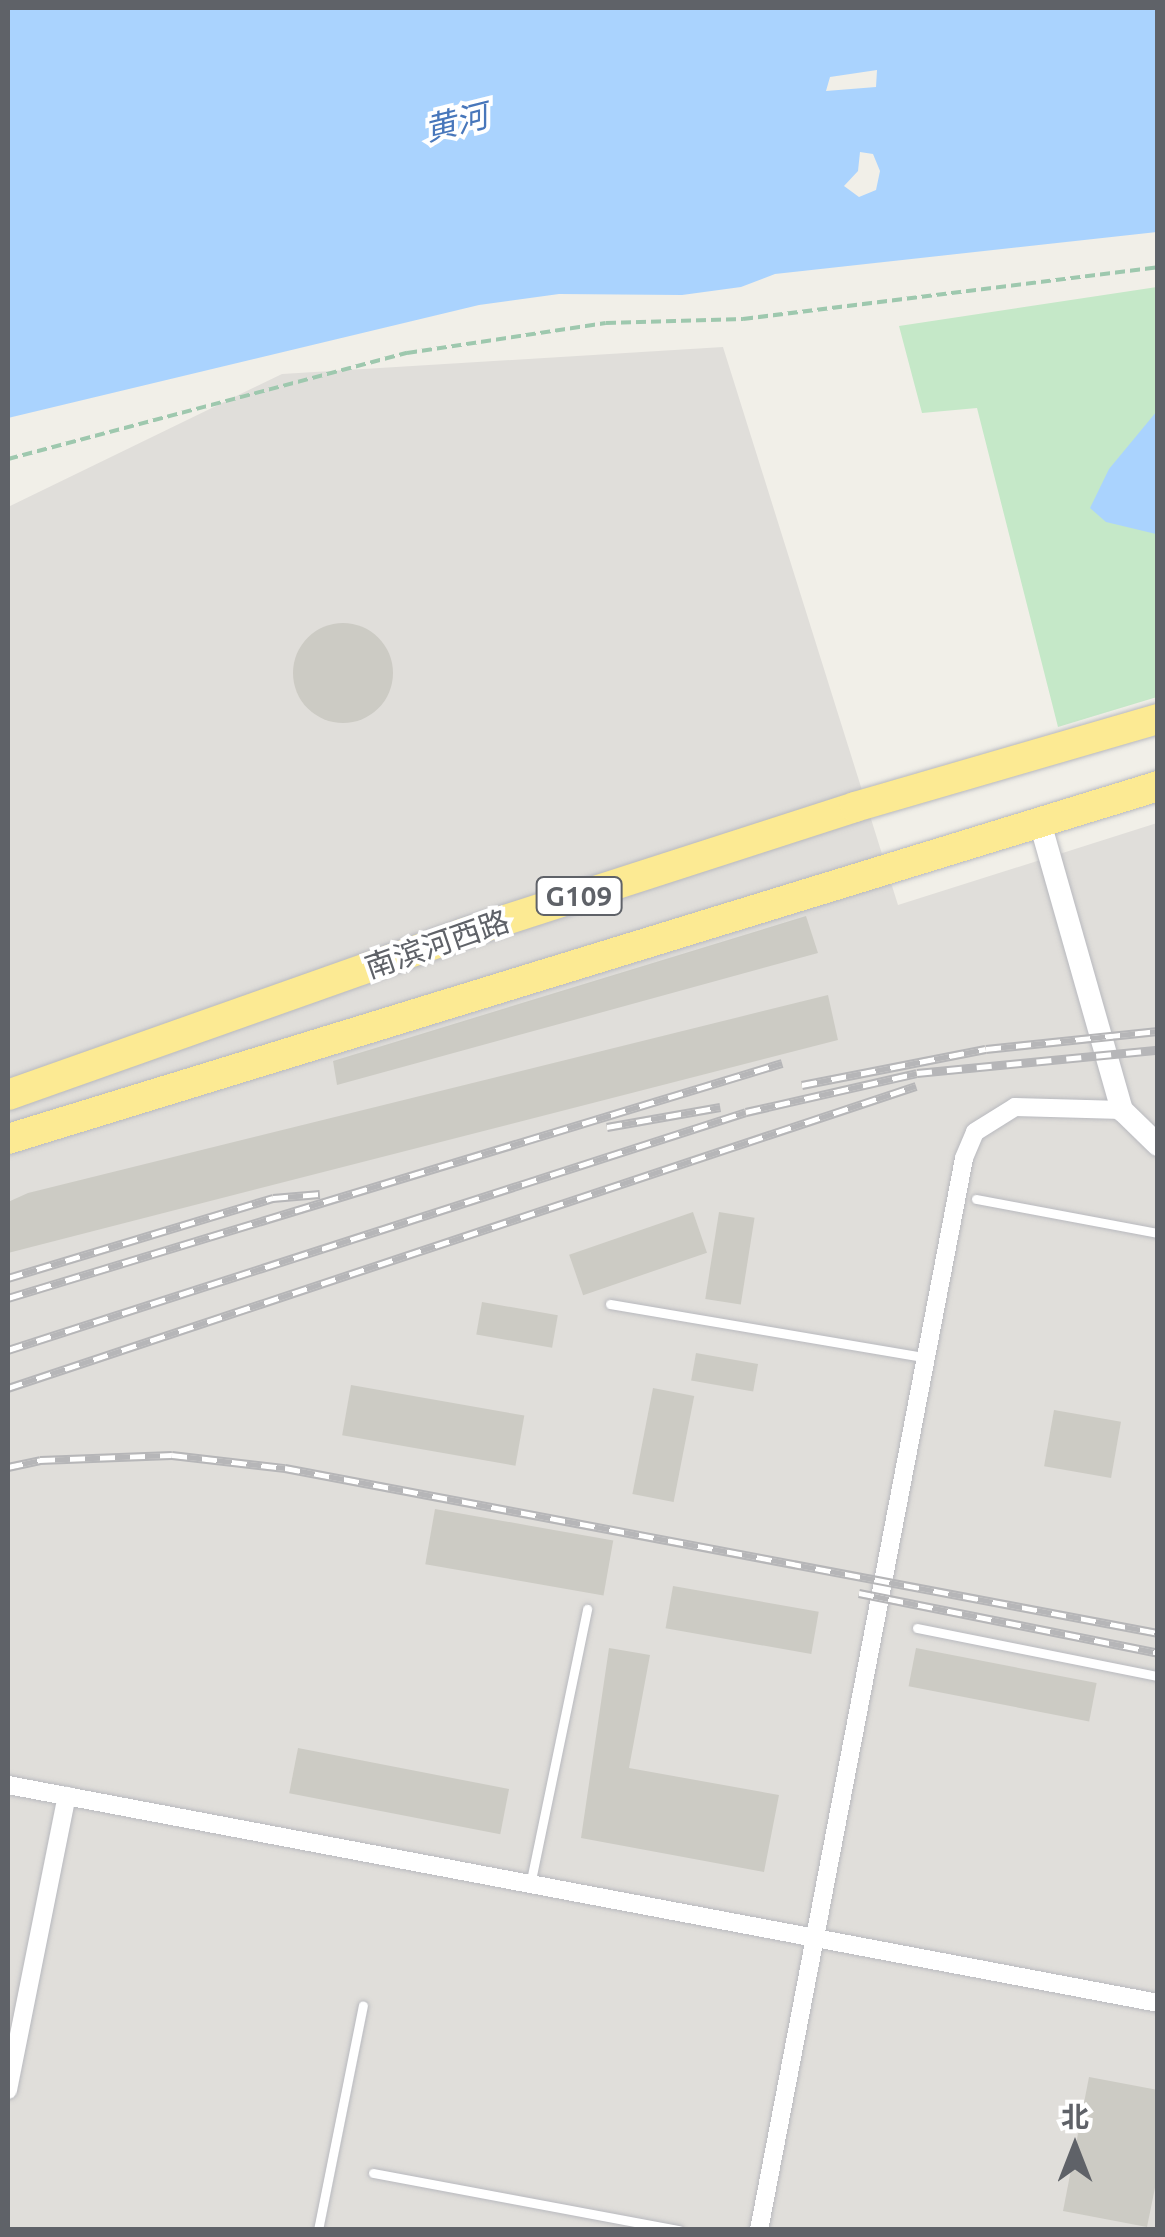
<!DOCTYPE html>
<meta charset="utf-8">
<style>
body{margin:0}
#map{position:relative;width:1165px;height:2237px;overflow:hidden;background:#f1efe8;font-family:Ubuntu,"Noto Sans SC",sans-serif}
div>[style]{position:absolute}
.industrial>*{inset:0;background:#e0deda}
.green>*{inset:0;background:#c5e8c8}
.water>*{inset:0;background:#aad3fe}
.building>*{inset:0;background:#cccbc4;transform-origin:0 0}
.round{border-radius:50%}
.path>*{height:4px;margin-top:-2px;transform-origin:0;background:repeating-linear-gradient(90deg,#9ec8ae 0 10px,transparent 0 15px)}
.roads{filter:drop-shadow(0 0 2px #b8b9be) drop-shadow(0 0 2px #b8b9be)}
.lane>*{height:9px;margin:-4.5px;padding:0 4.5px;transform-origin:4.5px;border-radius:4.5px;background:#fff}
.street>*{height:18px;margin:-9px;padding:0 9px;transform-origin:9px;border-radius:9px;background:#fff}
.secondary>*{height:22px;margin:-11px;padding:0 11px;transform-origin:11px;border-radius:11px;background:#fff}
.highway>*{height:30px;margin:-15px;padding:0 15px;transform-origin:15px;border-radius:15px;background:#fcea93}
.rail>*{height:9px;margin-top:-4.5px;transform-origin:0;background:repeating-linear-gradient(90deg,#fff 0 15px,#b6b6b8 0 30px);box-sizing:border-box;border-block:2px solid #b6b6b8}
span{translate:-50% -50%;white-space:nowrap;text-align:center;line-height:1.15;-webkit-text-stroke:8px #fff;paint-order:stroke}
.shield-label span{padding:2px 8px;background:#fff;border:2px solid;border-radius:8px;-webkit-text-stroke-width:0}
.shield-label{font-size:28px;color:#5f6268;font-weight:700}
.street-label{font-size:30px;color:#5f6268}
.water-label{font-size:32px;color:#4877bb;font-style:italic}
.frame{position:absolute;inset:0;border:10px solid #5f6268;pointer-events:none}
.north{position:absolute;left:1025px;top:2097px;width:100px;height:100px;-webkit-text-stroke:8px #fff;paint-order:stroke;rotate:0deg;font-size:28px;font-weight:700;line-height:40px;text-align:center;color:#5f6268}
.north::after{content:'';display:block;margin:auto;width:35px;height:45px;background:#5f6268;clip-path:polygon(50% 0,100% 100%,50% 72%,0 100%)}
</style>
<div id="map">
<div class="industrial">
<i style="clip-path:polygon(723px 347px,898px 905px,1157px 823px,1157px 2229px,8px 2230px,8px 507px,282px 374px)"></i>
</div>
<div class="green">
<i style="clip-path:polygon(1157px 287px,1157px 697px,1058px 727px,977px 408px,922px 413px,899px 326px)"></i>
</div>
<div class="water">
<i style="clip-path:polygon(evenodd,8px 8px,1157px 8px,1157px 232px,775px 274px,741px 287px,682px 295px,559px 294px,479px 305px,8px 418px,8px 8px,877px 70px,876px 87px,826px 91px,830px 77px,877px 70px,8px 8px,860px 152px,873px 154px,880px 171px,876px 190px,859px 197px,844px 186px,858px 171px,860px 152px)"></i>
<i style="clip-path:polygon(1157px 411px,1158px 533px,1156px 534px,1106px 522px,1090px 508px,1109px 469px)"></i>
</div>
<div class="building">
<i class="round" style="left:293px;top:623px;width:100px;height:100px"></i>
<i style="clip-path:polygon(806px 916px,818px 953px,337px 1085px,333px 1061px)"></i>
<i style="clip-path:polygon(828px 995px,838px 1040px,8px 1253px,8px 1202px,28px 1193px)"></i>
<i style="left:693px;top:1212px;width:43px;height:131px;rotate:71deg"></i>
<i style="left:719px;top:1212px;width:36px;height:88px;rotate:9deg"></i>
<i style="left:482px;top:1302px;width:77px;height:33px;rotate:10deg"></i>
<i style="left:696px;top:1353px;width:63px;height:28px;rotate:10deg"></i>
<i style="left:351px;top:1385px;width:176px;height:51px;rotate:10deg"></i>
<i style="left:653px;top:1388px;width:42px;height:108px;rotate:11deg"></i>
<i style="left:1054px;top:1410px;width:68px;height:57px;rotate:10deg"></i>
<i style="left:435px;top:1509px;width:181px;height:56px;rotate:10deg"></i>
<i style="left:673px;top:1586px;width:148px;height:43px;rotate:10deg"></i>
<i style="clip-path:polygon(609px 1648px,650px 1655px,629px 1768px,779px 1795px,764px 1872px,581px 1838px)"></i>
<i style="left:916px;top:1648px;width:184px;height:39px;rotate:11deg"></i>
<i style="left:298px;top:1748px;width:215px;height:46px;rotate:11deg"></i>
<i style="clip-path:polygon(1089px 2077px,1158px 2090px,1158px 2173px,1147px 2227px,1063px 2211px)"></i>
</div>
<div class="path">
<i style="left:8px;top:459px;width:413px;rotate:-14.9deg"></i>
<i style="left:407px;top:353px;width:201px;rotate:-8.6deg"></i>
<i style="left:606px;top:323px;width:137px;rotate:-1.7deg"></i>
<i style="left:743px;top:319px;width:418px;rotate:-7.1deg"></i>
</div>
<div class="roads">
<div class="lane">
<i style="left:976px;top:1199px;width:185px;rotate:10.6deg"></i>
<i style="left:610px;top:1304px;width:319px;rotate:9.6deg"></i>
<i style="left:917px;top:1628px;width:246px;rotate:11.3deg"></i>
<i style="left:530px;top:1885px;width:282px;rotate:-78.3deg"></i>
<i style="left:373px;top:2173px;width:311px;rotate:10.6deg"></i>
<i style="left:318px;top:2230px;width:229px;rotate:-78.7deg"></i>
</div>
<div class="street">
<i style="left:8px;top:1785px;width:1170px;rotate:10.73deg"></i>
<i style="left:8px;top:2090px;width:300px;rotate:-78.7deg"></i>
<i style="left:759px;top:2230px;width:1091px;rotate:-79.17deg"></i>
<i style="left:964px;top:1158px;width:28px;rotate:-67deg"></i>
<i style="left:975px;top:1132px;width:47px;rotate:-32deg"></i>
<i style="left:1015px;top:1107px;width:107px;rotate:1.6deg"></i>
</div>
<div class="secondary">
<i style="left:1039px;top:819px;width:303px;rotate:74.1deg"></i>
<i style="left:1122px;top:1110px;width:50px;rotate:44.2deg"></i>
</div>
<div class="highway">
<i style="left:8px;top:1095px;width:482px;rotate:-19.5deg"></i>
<i style="left:462px;top:934px;width:413px;rotate:-17.9deg"></i>
<i style="left:855px;top:807px;width:316px;rotate:-16.2deg"></i>
<i style="left:8px;top:1139px;width:1203px;rotate:-17.06deg"></i>
</div>
</div>
<div class="rail">
<i style="left:802px;top:1085px;width:187px;rotate:-11.1deg"></i>
<i style="left:986px;top:1049px;width:173px;rotate:-6deg"></i>
<i style="left:607px;top:1127px;width:115px;rotate:-10deg"></i>
<i style="left:8px;top:1278px;width:277px;rotate:-16.8deg"></i>
<i style="left:273px;top:1198px;width:47px;rotate:-4.9deg"></i>
<i style="left:8px;top:1298px;width:809px;rotate:-16.89deg"></i>
<i style="left:8px;top:1350px;width:775px;rotate:-17.87deg"></i>
<i style="left:746px;top:1112px;width:175px;rotate:-12.8deg"></i>
<i style="left:917px;top:1073px;width:242px;rotate:-5.5deg"></i>
<i style="left:8px;top:1388px;width:957px;rotate:-18.4deg"></i>
<i style="left:8px;top:1467px;width:33px;rotate:-12deg"></i>
<i style="left:40px;top:1460px;width:132px;rotate:-2.2deg"></i>
<i style="left:172px;top:1455px;width:114px;rotate:6.6deg"></i>
<i style="left:285px;top:1468px;width:888px;rotate:10.7deg"></i>
<i style="left:859px;top:1593px;width:305px;rotate:11.3deg"></i>
</div>
<div class="shield-label">
<span style="left:579px;top:896px">G109</span>
</div>
<div class="street-label">
<span style="left:437px;top:944px;rotate:-19deg">南滨河西路</span>
</div>
<div class="water-label">
<span style="left:456px;top:122px;rotate:-14deg">黄河</span>
</div>
<div class="frame"></div>
<div class="north">北</div>
</div>
